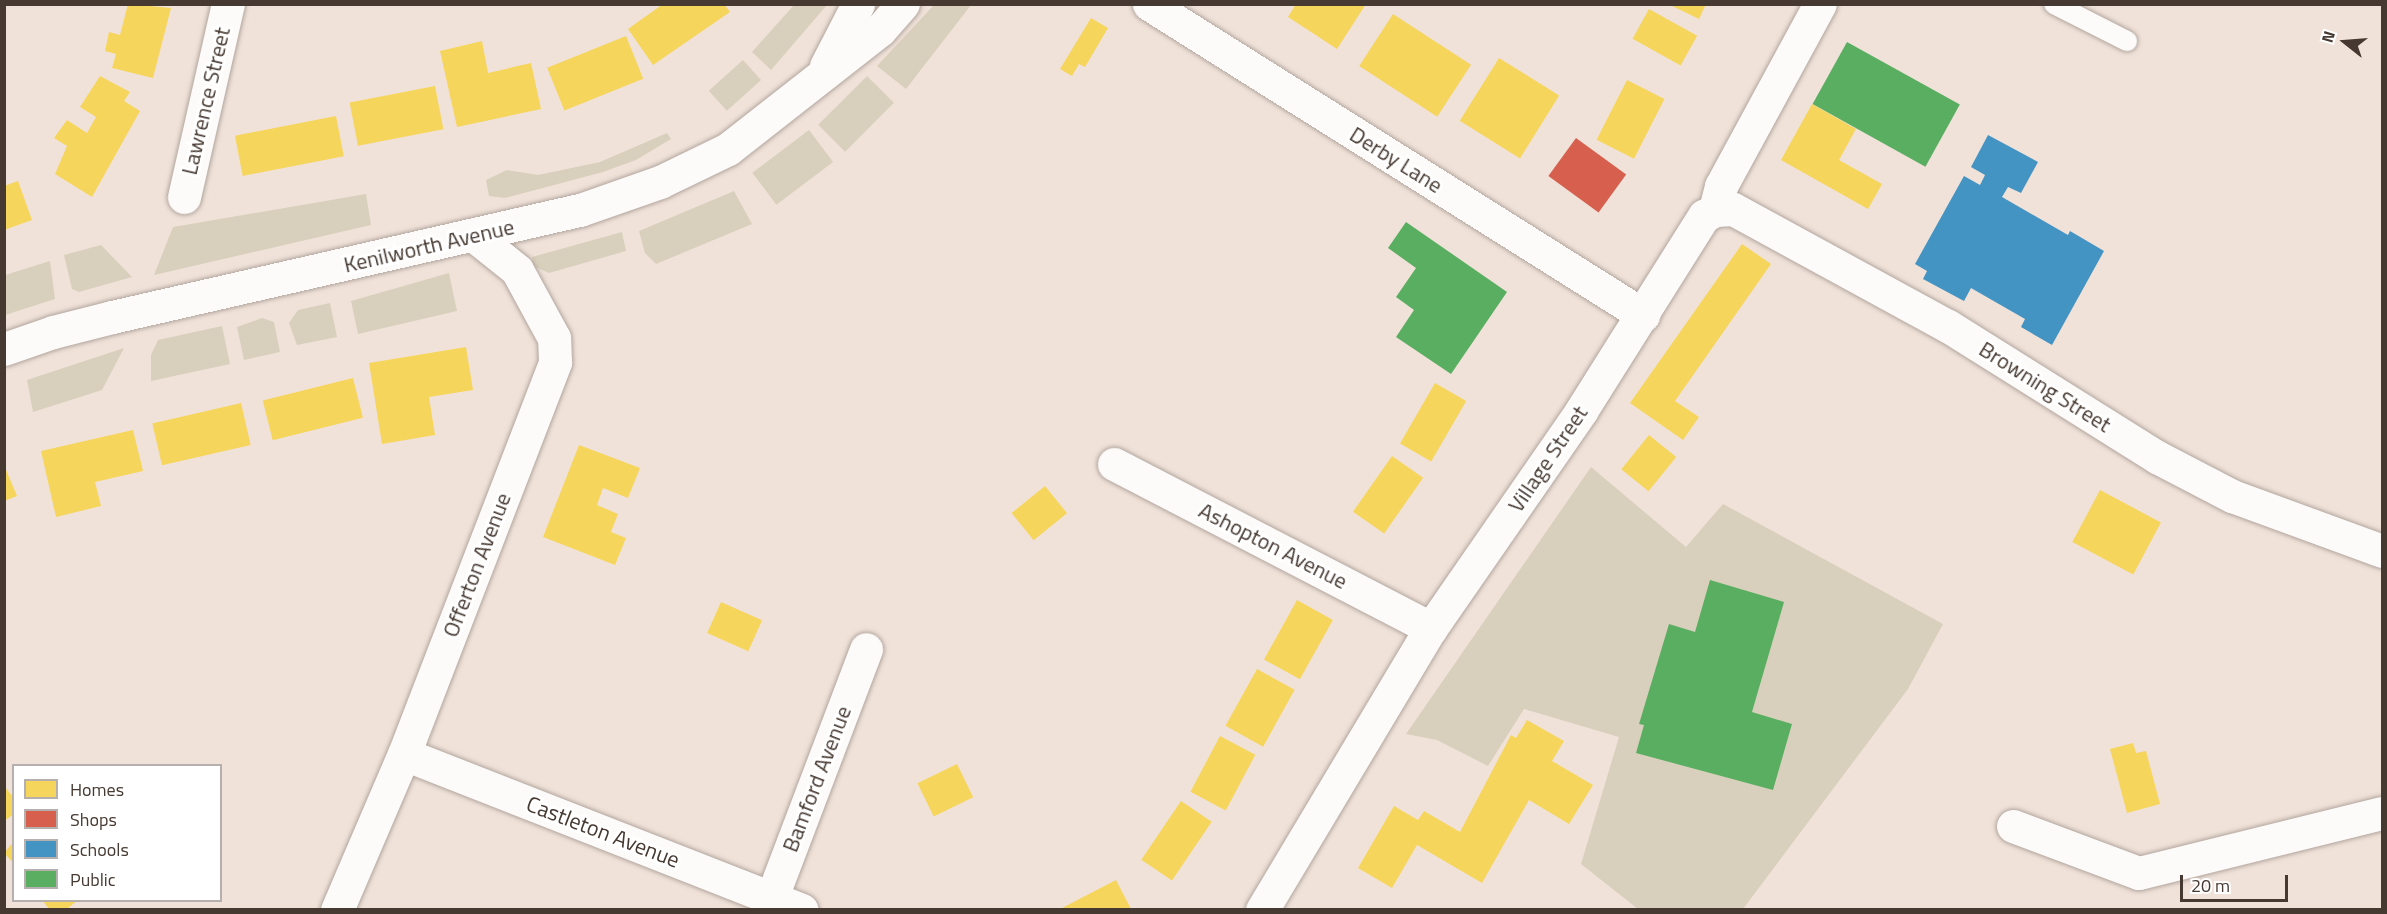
<!DOCTYPE html>
<style>
body{margin:0}
#map{position:relative;width:2387px;height:914px;overflow:hidden;background:#f0e2d9;font-family:"Titillium Web",sans-serif}
div>[style]{position:absolute}
.green>*{inset:0;background:#d8d0bc;transform-origin:0 0}
.homes>*{inset:0;background:#f6d55c;transform-origin:0 0}
.shops>*{inset:0;background:#d6604d;transform-origin:0 0}
.schools>*{inset:0;background:#4393c3}
.public>*{inset:0;background:#5aae61;transform-origin:0 0}
.roads{filter:drop-shadow(0 0 2px #b2a69f) drop-shadow(0 0 2px #b2a69f)}
.service>*{height:20px;margin:-10px;padding:0 10px;transform-origin:10px;border-radius:10px;background:#fdfbf9}
.minor>*{height:33px;margin:-16.5px;padding:0 16.5px;transform-origin:16.5px;border-radius:16.5px;background:#fdfbf9}
.tertiary>*{height:33px;margin:-16.5px;padding:0 16.5px;transform-origin:16.5px;border-radius:16.5px;background:#fdfbf9}
.trunk>*{height:33px;margin:-16.5px;padding:0 16.5px;transform-origin:16.5px;border-radius:16.5px;background:#fdfbf9}
span{translate:-50% -50%;white-space:nowrap;text-align:center;line-height:1.15;-webkit-text-stroke:6px #fff;paint-order:stroke}
.street-label{font-size:22px;color:#463931}
.frame{position:absolute;inset:0;border:6px solid #463931;pointer-events:none}
.legend{position:absolute;left:12px;top:764px;width:210px;height:138px;box-sizing:border-box;background:#fff;border:2px solid #b5b0ad;margin:0;padding:8px 10px;list-style:none;font-size:18px;color:#463931}
.legend li{display:flex;align-items:center;gap:12px;height:30px}
.legend b{width:30px;border:2px solid #b5b0ad}
.north{position:absolute;left:2315px;top:12px;width:60px;height:60px;-webkit-text-stroke:4px #fff;paint-order:stroke;rotate:287deg;font-size:16px;font-weight:700;line-height:24px;text-align:center;color:#463931}
.north::after{content:'';display:block;margin:auto;width:21px;height:27px;background:#463931;clip-path:polygon(50% 0,100% 100%,50% 72%,0 100%)}
.scale{position:absolute;left:2180px;top:875px;width:108px;height:27px;box-sizing:border-box;border:3px solid #463931;border-top:0;padding-left:8px;font-size:18px;line-height:21px;white-space:nowrap;color:#463931;-webkit-text-stroke:4px #fff;paint-order:stroke}
</style>
<div id="map">
<div class="green">
<i style="clip-path:polygon(794px 5px,827px 5px,771px 70px,752px 52px)"></i>
<i style="clip-path:polygon(934px 5px,971px 5px,906px 89px,877px 66px)"></i>
<i style="left:743px;top:60px;width:27px;height:46px;rotate:48deg"></i>
<i style="left:867px;top:76px;width:38px;height:69px;rotate:45deg"></i>
<i style="left:809px;top:130px;width:40px;height:71px;rotate:53deg"></i>
<i style="clip-path:polygon(667px 133px,671px 139px,636px 160px,603px 172px,505px 198px,489px 196px,486px 180px,507px 170px,538px 175px,600px 162px)"></i>
<i style="clip-path:polygon(734px 191px,752px 224px,656px 264px,645px 253px,639px 231px)"></i>
<i style="clip-path:polygon(366px 194px,371px 225px,154px 275px,173px 227px)"></i>
<i style="clip-path:polygon(622px 232px,626px 251px,549px 273px,533px 266px,532px 257px)"></i>
<i style="clip-path:polygon(101px 245px,132px 277px,79px 292px,72px 289px,64px 255px)"></i>
<i style="clip-path:polygon(50px 261px,55px 299px,5px 315px,5px 275px)"></i>
<i style="clip-path:polygon(449px 273px,457px 311px,358px 334px,351px 301px)"></i>
<i style="clip-path:polygon(330px 303px,337px 337px,297px 345px,289px 323px,298px 310px)"></i>
<i style="clip-path:polygon(262px 318px,274px 322px,280px 352px,244px 360px,237px 327px)"></i>
<i style="clip-path:polygon(222px 326px,230px 364px,151px 381px,151px 355px,158px 340px)"></i>
<i style="clip-path:polygon(124px 348px,102px 390px,33px 412px,27px 380px)"></i>
<i style="clip-path:polygon(1591px 467px,1686px 547px,1723px 504px,1943px 624px,1908px 689px,1743px 909px,1638px 909px,1581px 864px,1619px 737px,1524px 709px,1488px 766px,1437px 740px,1406px 734px)"></i>
</div>
<div class="homes">
<i style="clip-path:polygon(128px 4px,171px 8px,153px 78px,112px 68px,116px 54px,105px 51px,109px 32px,120px 35px)"></i>
<i style="clip-path:polygon(663px 4px,724px 4px,730px 12px,653px 65px,628px 29px)"></i>
<i style="clip-path:polygon(1296px 4px,1366px 4px,1337px 49px,1288px 17px)"></i>
<i style="clip-path:polygon(1668px 4px,1706px 4px,1699px 19px)"></i>
<i style="left:1649px;top:9px;width:55px;height:34px;rotate:29deg"></i>
<i style="left:1393px;top:14px;width:93px;height:62px;rotate:33deg"></i>
<i style="clip-path:polygon(1091px 18px,1108px 28px,1085px 67px,1079px 64px,1072px 76px,1060px 69px)"></i>
<i style="left:626px;top:36px;width:46px;height:85px;rotate:68deg"></i>
<i style="clip-path:polygon(482px 41px,488px 73px,531px 63px,541px 109px,457px 127px,440px 51px)"></i>
<i style="left:1499px;top:58px;width:71px;height:74px;rotate:32deg"></i>
<i style="clip-path:polygon(100px 76px,130px 92px,124px 101px,140px 111px,92px 197px,55px 174px,67px 146px,54px 138px,67px 120px,87px 133px,96px 117px,80px 107px)"></i>
<i style="left:1627px;top:80px;width:42px;height:67px;rotate:27deg"></i>
<i style="left:435px;top:86px;width:44px;height:87px;rotate:79deg"></i>
<i style="clip-path:polygon(1812px 104px,1856px 129px,1839px 160px,1882px 184px,1868px 209px,1781px 160px)"></i>
<i style="left:336px;top:116px;width:41px;height:103px;rotate:79deg"></i>
<i style="clip-path:polygon(18px 181px,32px 220px,4px 230px,4px 186px)"></i>
<i style="clip-path:polygon(1742px 244px,1771px 264px,1675px 401px,1699px 417px,1683px 440px,1630px 403px)"></i>
<i style="clip-path:polygon(466px 347px,473px 390px,429px 397px,435px 435px,382px 444px,369px 363px)"></i>
<i style="left:353px;top:378px;width:41px;height:93px;rotate:76deg"></i>
<i style="left:1435px;top:383px;width:36px;height:70px;rotate:30deg"></i>
<i style="left:241px;top:403px;width:43px;height:91px;rotate:77deg"></i>
<i style="clip-path:polygon(133px 430px,143px 471px,95px 482px,101px 506px,56px 517px,41px 451px)"></i>
<i style="left:1649px;top:435px;width:35px;height:44px;rotate:39deg"></i>
<i style="clip-path:polygon(579px 445px,640px 468px,628px 498px,603px 488px,597px 505px,618px 514px,611px 532px,626px 538px,615px 565px,543px 537px)"></i>
<i style="left:1392px;top:456px;width:38px;height:68px;rotate:35deg"></i>
<i style="clip-path:polygon(4px 465px,17px 496px,4px 501px)"></i>
<i style="left:1045px;top:486px;width:35px;height:43px;rotate:51deg"></i>
<i style="left:2100px;top:490px;width:69px;height:59px;rotate:28deg"></i>
<i style="left:1297px;top:600px;width:41px;height:68px;rotate:29deg"></i>
<i style="left:721px;top:602px;width:45px;height:34px;rotate:24deg"></i>
<i style="left:1257px;top:669px;width:43px;height:65px;rotate:29deg"></i>
<i style="clip-path:polygon(1527px 720px,1564px 741px,1552px 761px,1593px 785px,1569px 824px,1529px 800px,1482px 883px,1417px 845px,1392px 888px,1358px 868px,1394px 806px,1418px 820px,1424px 811px,1460px 832px,1511px 735px,1516px 738px)"></i>
<i style="left:1220px;top:736px;width:40px;height:63px;rotate:28deg"></i>
<i style="clip-path:polygon(2133px 743px,2136px 753px,2146px 751px,2160px 804px,2127px 813px,2110px 749px)"></i>
<i style="left:957px;top:764px;width:37px;height:44px;rotate:64deg"></i>
<i style="clip-path:polygon(4px 786px,14px 798px,14px 814px,4px 821px)"></i>
<i style="left:1181px;top:801px;width:37px;height:71px;rotate:34deg"></i>
<i style="clip-path:polygon(14px 841px,14px 864px,4px 853px)"></i>
<i style="clip-path:polygon(1116px 880px,1131px 909px,1063px 909px,1062px 908px)"></i>
<i style="clip-path:polygon(42px 900px,78px 900px,67px 909px,49px 909px)"></i>
</div>
<div class="shops">
<i style="left:1576px;top:138px;width:62px;height:47px;rotate:36deg"></i>
</div>
<div class="schools">
<i style="clip-path:polygon(1988px 135px,2038px 162px,2021px 193px,2008px 187px,2002px 197px,2068px 235px,2070px 231px,2104px 251px,2052px 345px,2021px 327px,2025px 319px,1971px 288px,1964px 301px,1923px 279px,1927px 271px,1915px 264px,1964px 176px,1980px 185px,1985px 175px,1971px 167px)"></i>
</div>
<div class="public">
<i style="left:1847px;top:42px;width:129px;height:71px;rotate:29deg"></i>
<i style="clip-path:polygon(1406px 222px,1507px 292px,1451px 374px,1396px 337px,1414px 310px,1396px 297px,1416px 268px,1388px 248px)"></i>
<i style="clip-path:polygon(1710px 580px,1784px 602px,1752px 712px,1792px 724px,1773px 790px,1636px 753px,1644px 725px,1639px 724px,1669px 624px,1695px 632px)"></i>
</div>
<div class="roads">
<div class="service">
<i style="left:2054px;top:4px;width:82px;rotate:26.9deg"></i>
</div>
<div class="minor">
<i style="left:1149px;top:4px;width:584px;rotate:32.19deg"></i>
<i style="left:184px;top:197px;width:198px;rotate:-77.2deg"></i>
<i style="left:1114px;top:464px;width:357px;rotate:27.4deg"></i>
<i style="left:404px;top:754px;width:427px;rotate:21.4deg"></i>
<i style="left:2013px;top:826px;width:134px;rotate:20.5deg"></i>
<i style="left:2139px;top:873px;width:250px;rotate:-13.9deg"></i>
<i style="left:337px;top:910px;width:170px;rotate:-66.8deg"></i>
<i style="left:404px;top:754px;width:420px;rotate:-68.9deg"></i>
<i style="left:555px;top:362px;width:24px;rotate:-92deg"></i>
<i style="left:554px;top:338px;width:77px;rotate:-118.6deg"></i>
<i style="left:517px;top:270px;width:53px;rotate:-141.2deg"></i>
<i style="left:767px;top:910px;width:279px;rotate:-69.2deg"></i>
</div>
<div class="tertiary">
<i style="left:1715px;top:210px;width:25px;rotate:-76deg"></i>
<i style="left:1721px;top:186px;width:207px;rotate:-61.5deg"></i>
<i style="left:1262px;top:910px;width:329px;rotate:-59.1deg"></i>
<i style="left:1431px;top:628px;width:264px;rotate:-55.3deg"></i>
<i style="left:1581px;top:411px;width:231px;rotate:-57.8deg"></i>
<i style="left:1704px;top:216px;width:13px;rotate:-29deg"></i>
<i style="left:1715px;top:210px;width:18px;rotate:-3deg"></i>
<i style="left:1733px;top:209px;width:245px;rotate:28.6deg"></i>
<i style="left:1948px;top:326px;width:247px;rotate:32.1deg"></i>
<i style="left:2157px;top:457px;width:85px;rotate:27.5deg"></i>
<i style="left:2232px;top:496px;width:160px;rotate:20.1deg"></i>
</div>
<div class="trunk">
<i style="left:826px;top:66px;width:70px;rotate:-62.7deg"></i>
<i style="left:4px;top:349px;width:52px;rotate:-19.1deg"></i>
<i style="left:53px;top:332px;width:61px;rotate:-14.3deg"></i>
<i style="left:112px;top:317px;width:480px;rotate:-12.9deg"></i>
<i style="left:580px;top:210px;width:85px;rotate:-19.3deg"></i>
<i style="left:660px;top:182px;width:76px;rotate:-25.9deg"></i>
<i style="left:728px;top:149px;width:193px;rotate:-38.1deg"></i>
<i style="left:880px;top:30px;width:35px;rotate:-49deg"></i>
</div>
</div>
<div class="street-label">
<span style="left:206px;top:101px;rotate:-77deg">Lawrence Street</span>
<span style="left:1396px;top:160px;rotate:32deg">Derby Lane</span>
<span style="left:429px;top:246px;rotate:-13deg">Kenilworth Avenue</span>
<span style="left:2045px;top:387px;rotate:32deg">Browning Street</span>
<span style="left:1548px;top:459px;rotate:-56deg">Village Street</span>
<span style="left:1273px;top:546px;rotate:27deg">Ashopton Avenue</span>
<span style="left:477px;top:565px;rotate:-69deg">Offerton Avenue</span>
<span style="left:817px;top:779px;rotate:-69deg">Bamford Avenue</span>
<span style="left:603px;top:832px;rotate:21deg">Castleton Avenue</span>
</div>
<div class="frame"></div>
<ul class="legend">
<li><b style="height:16px;background:#f6d55c"></b>Homes</li>
<li><b style="height:16px;background:#d6604d"></b>Shops</li>
<li><b style="height:16px;background:#4393c3"></b>Schools</li>
<li><b style="height:16px;background:#5aae61"></b>Public</li>
</ul>
<div class="north">N</div>
<div class="scale">20 m</div>
</div>
